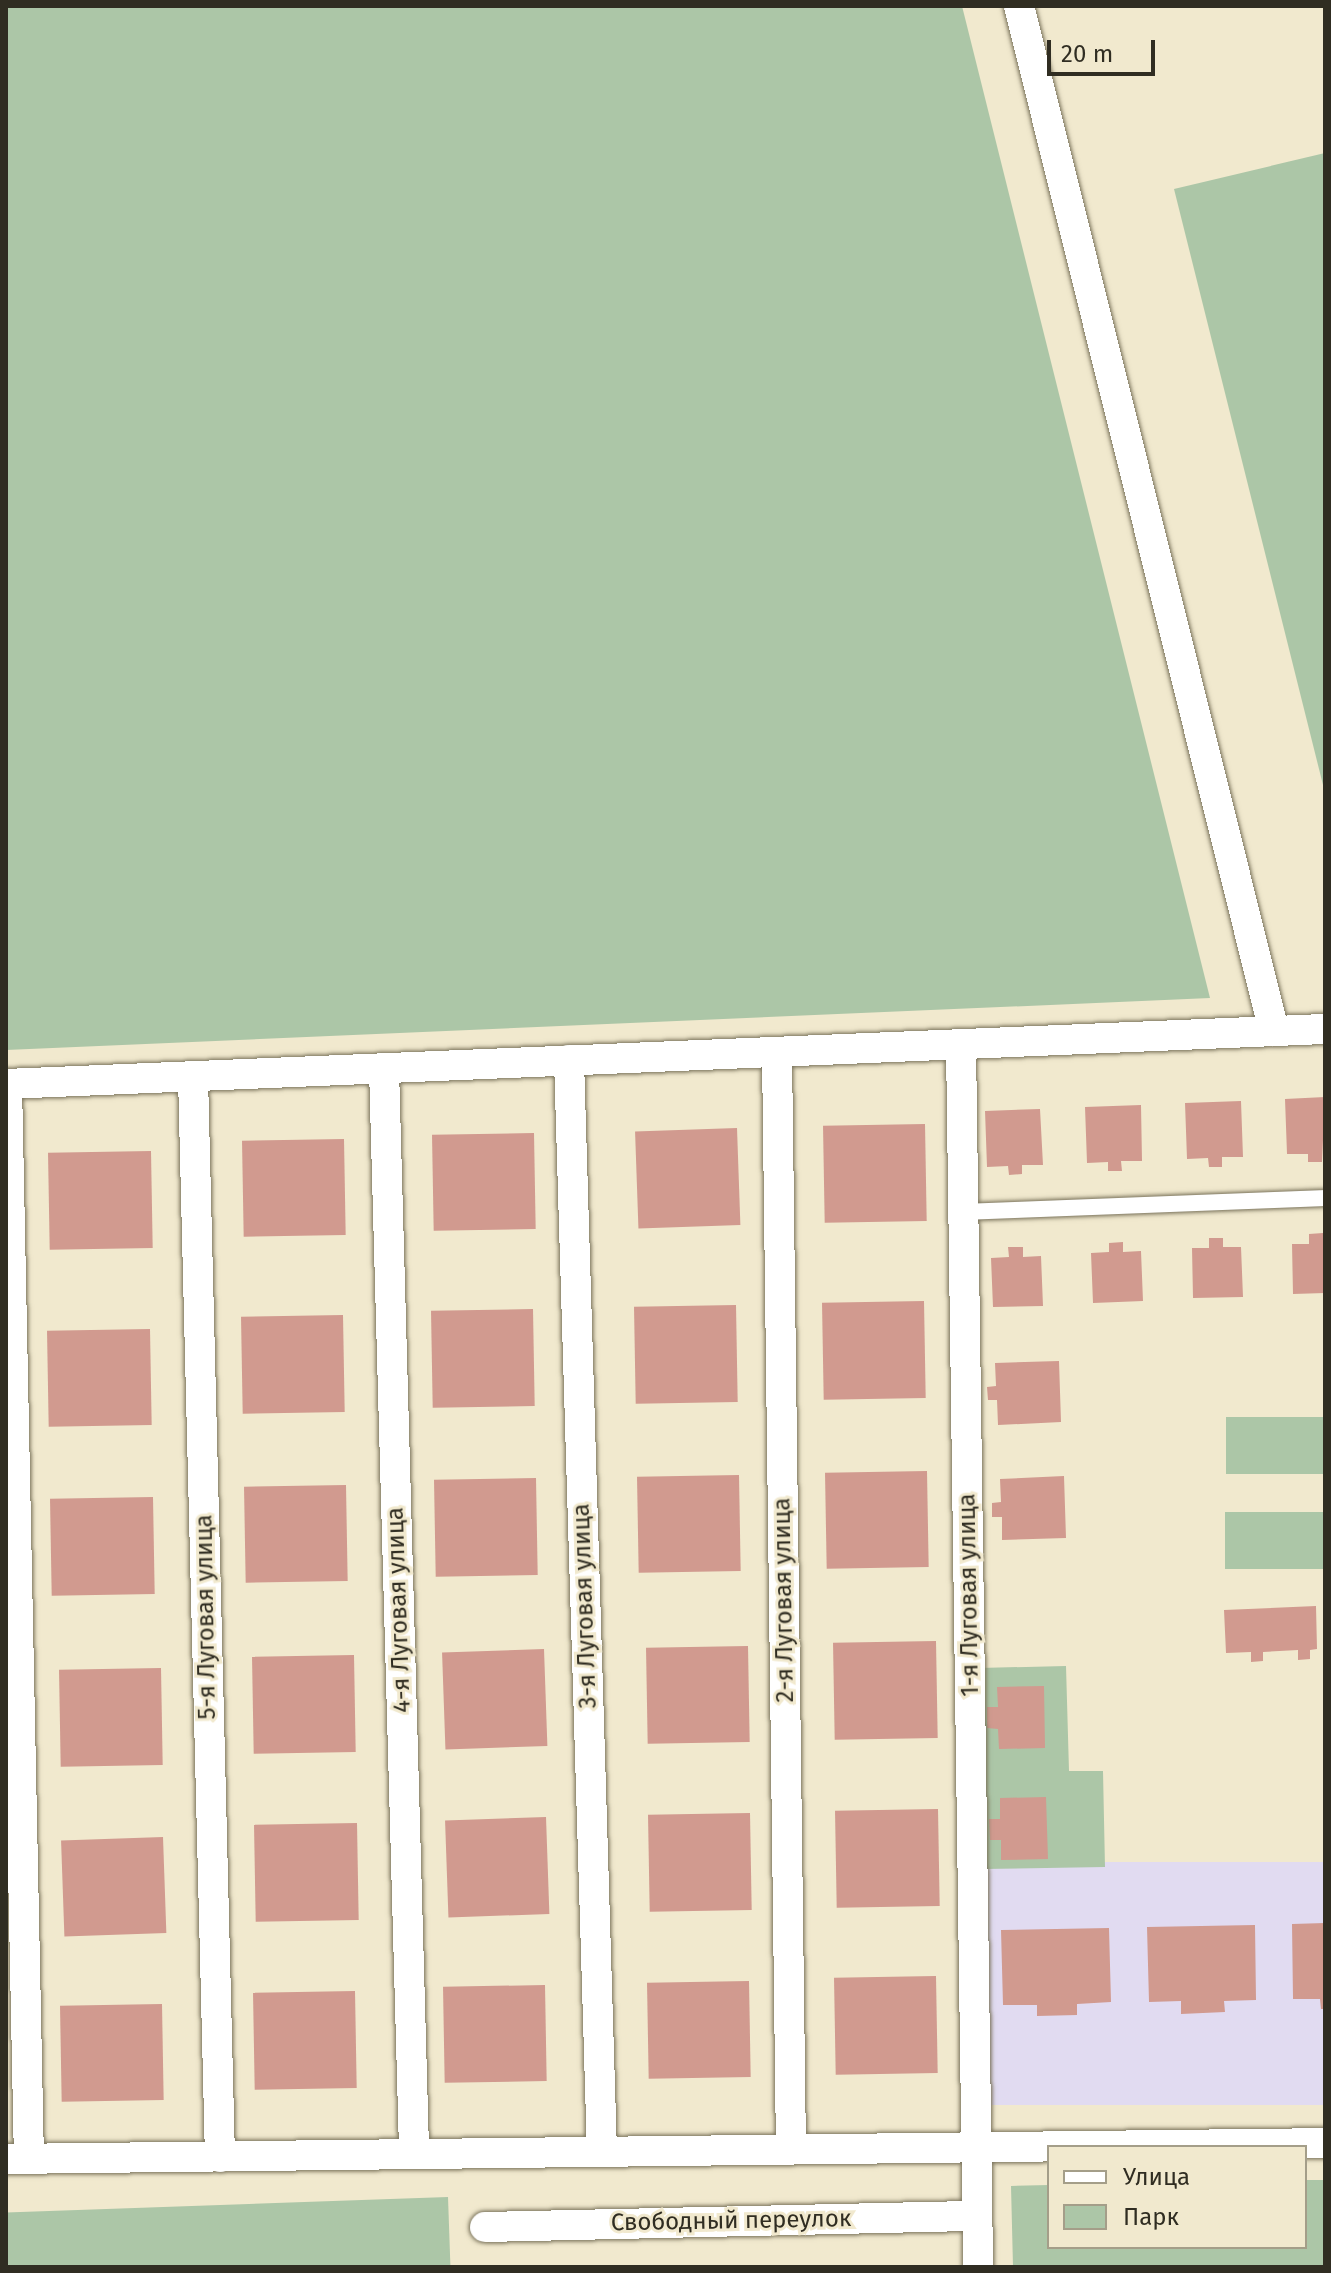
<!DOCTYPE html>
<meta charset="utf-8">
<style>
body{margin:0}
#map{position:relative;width:1331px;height:2273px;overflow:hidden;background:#f1e9ce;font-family:"Fira Sans",sans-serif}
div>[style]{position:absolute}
.commercial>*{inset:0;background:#e1dbf1;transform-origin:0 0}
.green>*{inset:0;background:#acc6a7;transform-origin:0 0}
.building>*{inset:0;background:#d19a8f;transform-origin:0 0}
.roads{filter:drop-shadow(0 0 2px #7a735b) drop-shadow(0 0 2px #7a735b)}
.service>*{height:16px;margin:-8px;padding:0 8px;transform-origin:8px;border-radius:8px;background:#fff}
.minor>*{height:30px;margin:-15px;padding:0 15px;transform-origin:15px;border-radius:15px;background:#fff}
span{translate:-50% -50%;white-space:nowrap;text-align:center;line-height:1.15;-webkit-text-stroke:6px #f1e9ce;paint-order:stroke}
.street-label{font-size:24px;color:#302d22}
.frame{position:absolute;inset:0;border:8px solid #302d22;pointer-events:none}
.legend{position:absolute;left:1047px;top:2145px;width:260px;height:104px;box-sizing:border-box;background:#f1e9ce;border:2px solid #a49e89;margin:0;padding:10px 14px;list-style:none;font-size:24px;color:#302d22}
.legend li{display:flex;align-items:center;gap:16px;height:40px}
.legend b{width:40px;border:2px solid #a49e89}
.scale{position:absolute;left:1047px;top:40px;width:108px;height:36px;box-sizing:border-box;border:4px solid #302d22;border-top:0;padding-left:10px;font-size:24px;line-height:28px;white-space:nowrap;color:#302d22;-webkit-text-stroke:6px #f1e9ce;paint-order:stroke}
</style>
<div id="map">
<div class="commercial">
<i style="left:1325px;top:1862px;width:243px;height:342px;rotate:90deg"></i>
</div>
<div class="green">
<i style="clip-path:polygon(6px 6px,962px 6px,1210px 998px,6px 1050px)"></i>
<i style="clip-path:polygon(1325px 153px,1325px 793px,1174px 189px)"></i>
<i style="left:1325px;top:1417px;width:57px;height:99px;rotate:90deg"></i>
<i style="left:1325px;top:1512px;width:57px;height:100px;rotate:90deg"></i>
<i style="clip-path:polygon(1066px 1666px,1069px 1771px,1103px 1771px,1105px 1867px,983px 1869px,979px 1668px)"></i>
<i style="clip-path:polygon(1305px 2180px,1325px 2180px,1325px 2267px,1013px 2267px,1011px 2186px,1049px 2185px,1049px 2247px,1305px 2247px)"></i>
<i style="left:448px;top:2197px;width:70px;height:442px;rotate:88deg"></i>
</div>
<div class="building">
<i style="clip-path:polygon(1325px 1097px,1322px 1162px,1308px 1162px,1308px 1154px,1287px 1154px,1285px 1099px)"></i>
<i style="clip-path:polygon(1241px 1101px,1243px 1157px,1222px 1157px,1222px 1167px,1209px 1167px,1208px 1158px,1187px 1159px,1185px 1103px)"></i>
<i style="clip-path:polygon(1141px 1105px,1142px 1161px,1121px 1161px,1122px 1171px,1108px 1171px,1108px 1162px,1087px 1163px,1085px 1107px)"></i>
<i style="clip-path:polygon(1040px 1109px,1043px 1165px,1022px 1165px,1022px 1174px,1009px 1175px,1008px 1166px,987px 1167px,985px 1111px)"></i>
<i style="left:925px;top:1124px;width:97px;height:102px;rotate:89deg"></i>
<i style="left:737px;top:1128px;width:97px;height:102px;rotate:88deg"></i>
<i style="left:534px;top:1133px;width:96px;height:102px;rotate:89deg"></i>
<i style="left:344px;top:1139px;width:96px;height:102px;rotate:89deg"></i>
<i style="left:151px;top:1151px;width:97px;height:103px;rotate:89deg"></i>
<i style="clip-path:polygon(1323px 1233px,1325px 1293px,1293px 1294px,1292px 1244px,1309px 1244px,1309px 1234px)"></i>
<i style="clip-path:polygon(1209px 1238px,1223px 1238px,1223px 1247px,1241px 1247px,1243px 1297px,1193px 1298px,1192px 1248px,1209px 1248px)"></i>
<i style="clip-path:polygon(1123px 1242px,1123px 1252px,1141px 1251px,1143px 1301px,1093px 1303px,1091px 1253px,1109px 1252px,1109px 1243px)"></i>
<i style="clip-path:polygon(1008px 1247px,1023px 1247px,1023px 1257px,1041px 1256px,1043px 1306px,993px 1307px,991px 1258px,1009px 1257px)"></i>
<i style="left:924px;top:1301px;width:97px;height:102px;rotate:89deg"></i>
<i style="left:736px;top:1305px;width:97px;height:102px;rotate:89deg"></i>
<i style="left:533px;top:1309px;width:97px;height:102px;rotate:89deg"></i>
<i style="left:343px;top:1315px;width:97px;height:102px;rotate:89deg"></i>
<i style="left:150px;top:1329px;width:96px;height:103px;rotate:89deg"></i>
<i style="clip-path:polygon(1059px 1361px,1061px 1422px,998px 1425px,997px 1400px,988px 1400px,987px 1387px,996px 1386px,995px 1363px)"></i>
<i style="left:927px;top:1471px;width:96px;height:102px;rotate:89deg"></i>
<i style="left:739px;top:1475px;width:96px;height:102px;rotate:89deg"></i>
<i style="clip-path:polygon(1064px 1476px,1066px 1538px,1002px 1540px,1002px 1517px,992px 1517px,992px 1503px,1001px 1502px,1000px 1479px)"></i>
<i style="left:536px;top:1478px;width:97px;height:102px;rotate:89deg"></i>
<i style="left:346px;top:1485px;width:96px;height:102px;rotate:89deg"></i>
<i style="left:153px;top:1497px;width:97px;height:103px;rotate:89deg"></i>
<i style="clip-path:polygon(1316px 1606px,1317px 1649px,1310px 1650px,1310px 1659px,1298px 1660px,1298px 1650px,1263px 1652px,1263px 1661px,1251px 1662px,1251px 1652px,1226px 1653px,1224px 1610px)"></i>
<i style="left:936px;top:1641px;width:97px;height:103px;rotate:89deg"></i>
<i style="left:748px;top:1646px;width:96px;height:102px;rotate:89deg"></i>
<i style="left:544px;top:1649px;width:97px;height:102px;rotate:88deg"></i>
<i style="left:354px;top:1655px;width:97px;height:102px;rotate:89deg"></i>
<i style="left:161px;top:1668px;width:97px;height:102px;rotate:89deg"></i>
<i style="clip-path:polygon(1044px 1686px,1045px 1748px,999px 1749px,998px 1729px,987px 1728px,987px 1707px,998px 1707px,997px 1687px)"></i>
<i style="clip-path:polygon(1046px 1797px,1048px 1859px,1001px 1860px,1001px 1840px,990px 1840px,989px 1819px,1000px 1819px,1000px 1798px)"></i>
<i style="left:938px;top:1809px;width:97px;height:103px;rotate:89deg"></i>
<i style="left:750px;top:1813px;width:97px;height:102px;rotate:89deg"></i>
<i style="left:546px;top:1817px;width:97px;height:101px;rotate:88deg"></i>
<i style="left:357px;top:1823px;width:97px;height:103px;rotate:89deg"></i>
<i style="left:163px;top:1837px;width:96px;height:102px;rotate:88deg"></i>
<i style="clip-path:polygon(1325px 1923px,1325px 2009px,1321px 2009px,1320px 1999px,1293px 1999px,1292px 1924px)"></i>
<i style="clip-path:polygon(1255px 1925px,1256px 2000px,1224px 2001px,1225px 2012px,1181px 2014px,1181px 2001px,1149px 2002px,1147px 1927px)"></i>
<i style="clip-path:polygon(1109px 1928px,1111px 2002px,1077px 2004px,1077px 2015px,1037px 2016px,1037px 2005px,1003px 2005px,1001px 1930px)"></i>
<i style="left:936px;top:1976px;width:97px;height:102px;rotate:89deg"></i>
<i style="left:749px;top:1981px;width:96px;height:102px;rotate:89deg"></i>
<i style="left:545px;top:1985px;width:96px;height:102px;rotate:89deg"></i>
<i style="left:355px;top:1991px;width:97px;height:102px;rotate:89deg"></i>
<i style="left:162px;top:2004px;width:96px;height:102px;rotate:89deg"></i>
</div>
<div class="roads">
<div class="service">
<i style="left:964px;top:1212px;width:361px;rotate:-2.2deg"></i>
</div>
<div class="minor">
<i style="left:1019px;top:6px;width:1056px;rotate:76.03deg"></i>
<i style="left:961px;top:1044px;width:1223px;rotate:89.2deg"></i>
<i style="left:777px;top:1052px;width:1097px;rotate:89.27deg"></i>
<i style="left:569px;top:1060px;width:1091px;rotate:88.27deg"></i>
<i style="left:384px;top:1068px;width:1084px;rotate:88.41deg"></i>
<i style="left:193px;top:1076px;width:1081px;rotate:88.57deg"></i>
<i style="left:6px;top:1084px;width:1320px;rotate:-2.39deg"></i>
<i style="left:7px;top:1084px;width:1074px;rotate:88.83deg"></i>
<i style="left:6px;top:2159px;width:1319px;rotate:-0.69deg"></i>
<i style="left:485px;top:2227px;width:492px;rotate:-1.3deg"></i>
</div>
</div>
<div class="street-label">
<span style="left:969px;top:1595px;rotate:-91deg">1-я Луговая улица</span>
<span style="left:784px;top:1600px;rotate:-91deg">2-я Луговая улица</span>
<span style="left:585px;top:1606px;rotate:-92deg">3-я Луговая улица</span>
<span style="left:399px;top:1610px;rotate:-92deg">4-я Луговая улица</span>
<span style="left:206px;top:1617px;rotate:-91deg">5-я Луговая улица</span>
<span style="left:731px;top:2221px;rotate:-1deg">Свободный переулок</span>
</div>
<div class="frame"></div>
<ul class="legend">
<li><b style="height:10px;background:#fff"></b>Улица</li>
<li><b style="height:22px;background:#acc6a7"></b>Парк</li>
</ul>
<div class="scale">20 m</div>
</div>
